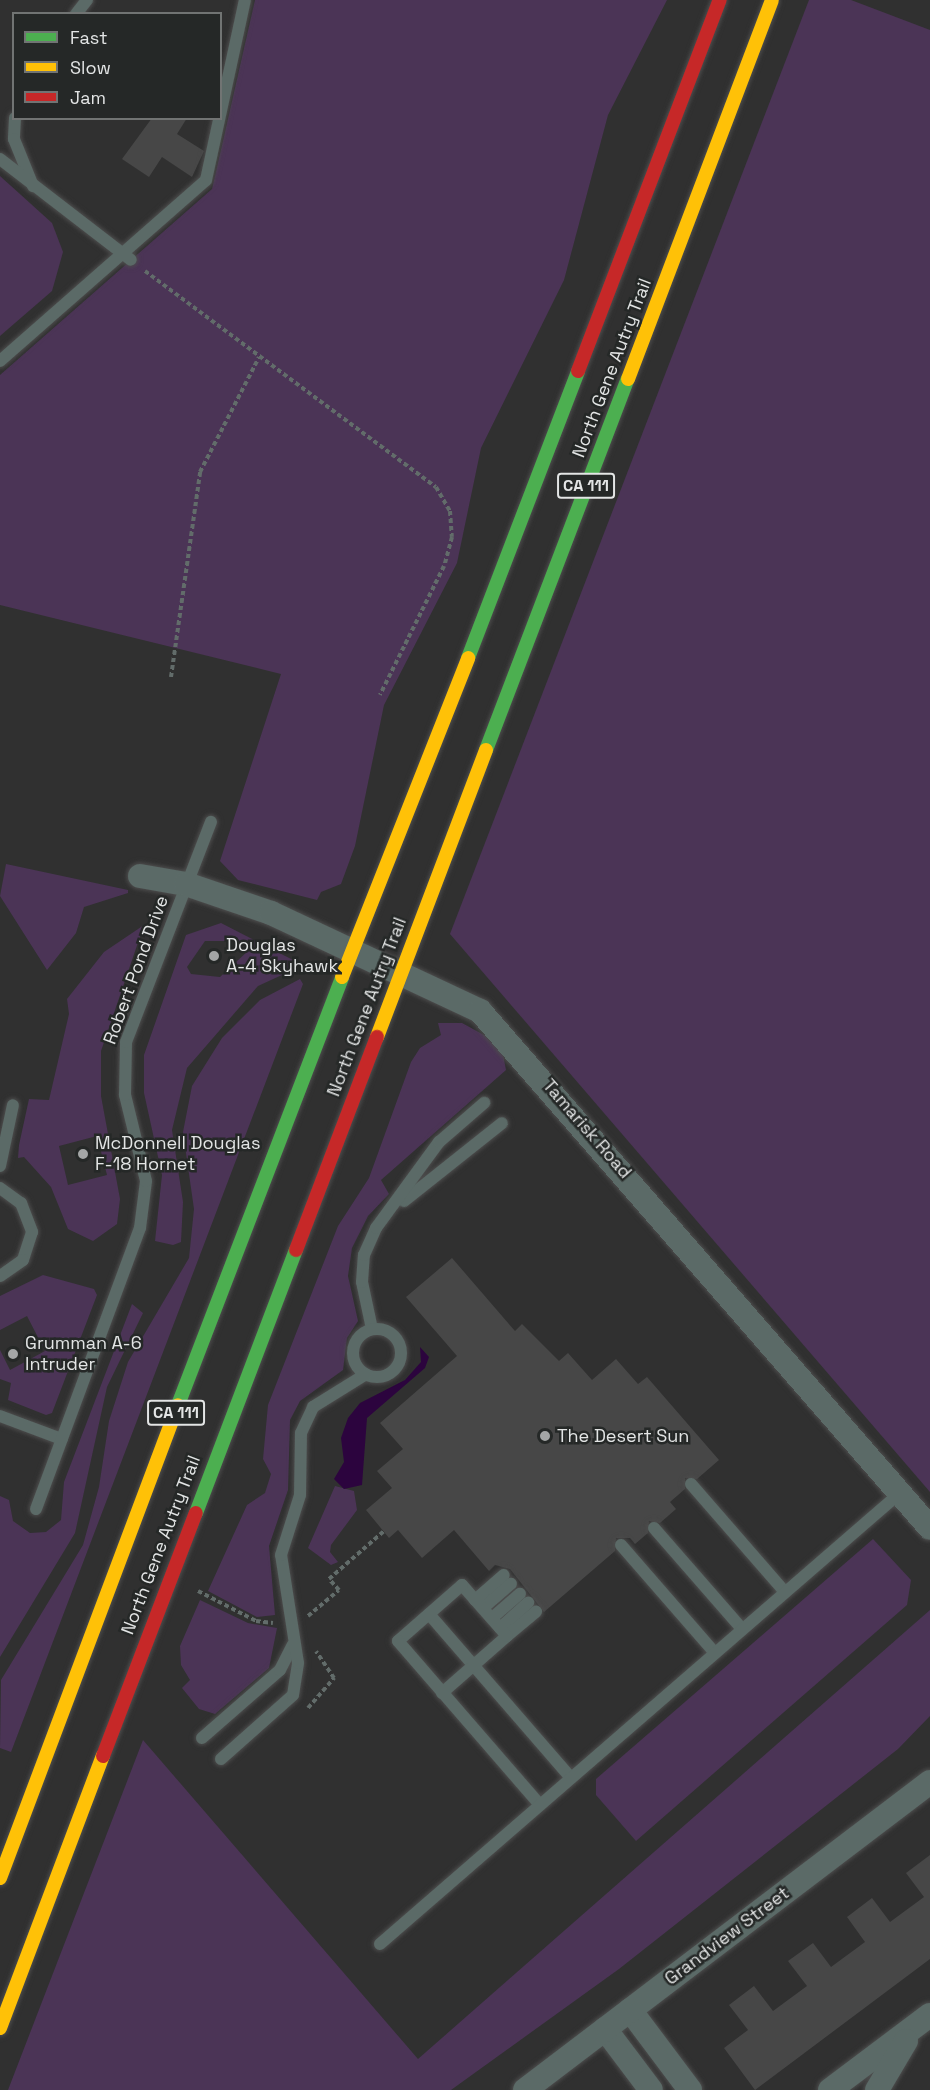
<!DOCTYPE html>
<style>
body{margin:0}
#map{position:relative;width:930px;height:2090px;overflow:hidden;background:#303030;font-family:"Space Grotesk",sans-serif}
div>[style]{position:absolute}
.green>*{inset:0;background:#4b3456}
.water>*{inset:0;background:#2c043e}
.building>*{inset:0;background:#474747}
.path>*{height:4px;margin-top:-2px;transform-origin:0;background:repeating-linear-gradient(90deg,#626c6a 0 4.5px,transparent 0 7.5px)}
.roads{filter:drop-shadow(0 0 2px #4d4d4d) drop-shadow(0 0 2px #4d4d4d)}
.lane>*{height:12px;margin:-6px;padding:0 6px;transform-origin:6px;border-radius:6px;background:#5b6a67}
.lane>.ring{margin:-6px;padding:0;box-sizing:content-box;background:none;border:12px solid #5b6a67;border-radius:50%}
.street>*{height:24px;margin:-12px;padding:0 12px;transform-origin:12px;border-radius:12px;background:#5b6a67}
.fast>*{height:14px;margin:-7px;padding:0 7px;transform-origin:7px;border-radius:7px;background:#4caf50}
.slow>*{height:14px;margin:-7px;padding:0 7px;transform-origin:7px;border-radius:7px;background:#ffc107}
.jam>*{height:14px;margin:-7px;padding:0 7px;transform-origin:7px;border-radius:7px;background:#c62828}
.dots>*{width:16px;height:16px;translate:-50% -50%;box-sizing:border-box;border:3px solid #252827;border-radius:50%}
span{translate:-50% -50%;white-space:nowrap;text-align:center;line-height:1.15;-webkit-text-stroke:5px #252827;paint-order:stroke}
.shield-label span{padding:2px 4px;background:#252827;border:2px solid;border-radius:4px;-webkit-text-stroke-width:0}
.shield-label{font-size:16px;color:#e3e5e5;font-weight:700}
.street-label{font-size:18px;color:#e3e5e5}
.poi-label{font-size:18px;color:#e3e5e5}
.left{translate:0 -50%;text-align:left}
.legend{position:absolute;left:12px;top:12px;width:210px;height:108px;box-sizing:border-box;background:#252827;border:2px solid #717473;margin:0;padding:8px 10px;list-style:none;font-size:18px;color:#e3e5e5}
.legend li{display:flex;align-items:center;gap:12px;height:30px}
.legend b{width:30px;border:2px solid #717473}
</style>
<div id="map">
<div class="green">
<i style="clip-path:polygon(255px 0,667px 0,608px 115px,564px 280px,481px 448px,457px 563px,384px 705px,355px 846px,341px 884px,321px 892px,317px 900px,238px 880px,220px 861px,281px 674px,0 605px,0 375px,212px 189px)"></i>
<i style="clip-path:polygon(809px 0,851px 0,930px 30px,930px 1492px,450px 934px)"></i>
<i style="clip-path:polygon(0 176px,52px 223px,63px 252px,52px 291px,0 336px)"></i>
<i style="clip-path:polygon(6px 864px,128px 890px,128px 893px,84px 907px,76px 933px,47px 970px,0 896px)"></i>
<i style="clip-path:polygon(evenodd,221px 923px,293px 960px,295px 969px,258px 986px,187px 1068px,172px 1130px,183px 1202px,181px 1242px,173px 1245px,155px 1241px,162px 1175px,144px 1093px,144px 1055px,186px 935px,221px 923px,205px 941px,241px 941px,250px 949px,220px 977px,191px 974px,187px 967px,205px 941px)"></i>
<i style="clip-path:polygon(evenodd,144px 925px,101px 1051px,101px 1096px,120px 1199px,117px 1224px,93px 1241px,68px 1229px,51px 1187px,24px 1157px,18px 1158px,19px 1145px,29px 1099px,49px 1100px,69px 1014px,67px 999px,104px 952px,144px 925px,97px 1136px,107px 1175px,68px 1185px,59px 1146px,97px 1136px)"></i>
<i style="clip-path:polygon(300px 979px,303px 984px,11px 1752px,0 1748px,1px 1680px,83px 1545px,99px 1487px,109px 1421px,128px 1362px,189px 1258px,194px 1209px,183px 1132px,192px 1086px,222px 1038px,260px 1000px)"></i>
<i style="clip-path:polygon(438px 1023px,462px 1023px,484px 1035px,503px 1054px,506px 1070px,381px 1180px,389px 1194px,368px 1216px,352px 1248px,348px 1276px,358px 1321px,347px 1338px,343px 1370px,300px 1401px,290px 1420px,288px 1490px,269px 1546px,275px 1615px,257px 1617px,208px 1591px,247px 1505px,265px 1493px,271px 1474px,263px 1459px,268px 1405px,338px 1226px,369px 1178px,411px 1062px,420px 1048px,441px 1035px)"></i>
<i style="clip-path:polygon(43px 1275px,94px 1289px,97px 1295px,52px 1413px,46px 1415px,8px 1400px,11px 1383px,0 1379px,0 1350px,10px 1370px,45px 1351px,27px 1316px,0 1330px,0 1296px)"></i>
<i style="clip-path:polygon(132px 1304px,143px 1313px,107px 1387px,75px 1533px,0 1657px,0 1496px,9px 1500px,13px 1521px,30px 1533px,46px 1532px,61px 1520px,64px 1482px)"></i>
<i style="clip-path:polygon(335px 1486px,354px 1491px,357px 1510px,331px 1545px,330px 1552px,338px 1562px,331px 1565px,308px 1548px)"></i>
<i style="clip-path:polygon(873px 1539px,911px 1580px,907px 1605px,636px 1841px,596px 1795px,596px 1779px)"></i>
<i style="clip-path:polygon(200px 1600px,248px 1623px,277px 1628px,269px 1668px,215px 1714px,199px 1709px,182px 1688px,190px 1680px,181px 1665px,180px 1646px)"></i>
<i style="clip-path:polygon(930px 1610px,930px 1716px,898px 1749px,619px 1969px,451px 2090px,8px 2090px,143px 1740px,418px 2059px)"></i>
</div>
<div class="water">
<i style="clip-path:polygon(420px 1347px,429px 1357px,425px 1368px,367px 1418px,362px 1485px,344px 1489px,334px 1479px,344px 1462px,341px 1438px,348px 1418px,360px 1403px,405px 1380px,421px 1362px)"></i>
</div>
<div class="building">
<i style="clip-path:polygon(152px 118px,187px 118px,177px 134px,204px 151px,192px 177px,162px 157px,149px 177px,122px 159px)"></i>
<i style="clip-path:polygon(452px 1258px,515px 1331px,522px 1324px,559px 1361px,568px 1353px,592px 1380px,616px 1359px,638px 1384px,647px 1377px,719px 1460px,697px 1479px,685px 1478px,685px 1489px,670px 1502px,676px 1509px,660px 1523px,649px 1521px,648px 1533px,635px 1544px,630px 1538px,616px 1538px,615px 1551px,544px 1612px,510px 1569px,495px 1565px,489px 1571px,454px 1530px,422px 1558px,398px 1530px,389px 1538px,366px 1510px,392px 1488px,377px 1471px,403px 1449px,380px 1423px,457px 1356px,406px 1297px)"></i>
<i style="clip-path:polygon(930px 1855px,930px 1959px,755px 2090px,724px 2048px,748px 2030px,729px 2005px,754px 1986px,773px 2011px,807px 1986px,788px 1961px,813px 1943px,831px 1967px,865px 1942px,847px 1917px,872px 1898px,890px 1922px,924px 1897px,906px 1873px)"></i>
</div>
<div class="path">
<i style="left:145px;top:271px;width:362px;rotate:36.6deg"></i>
<i style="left:436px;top:487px;width:28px;rotate:60deg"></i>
<i style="left:450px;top:511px;width:26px;rotate:86deg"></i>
<i style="left:452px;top:537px;width:30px;rotate:105deg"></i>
<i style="left:444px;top:566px;width:144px;rotate:116.4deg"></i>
<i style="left:171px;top:677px;width:207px;rotate:-81.9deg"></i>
<i style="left:200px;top:472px;width:129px;rotate:-62.8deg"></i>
<i style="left:198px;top:1591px;width:65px;rotate:27.3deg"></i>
<i style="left:256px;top:1621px;width:17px;rotate:7deg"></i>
<i style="left:308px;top:1616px;width:40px;rotate:-40deg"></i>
<i style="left:339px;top:1590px;width:15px;rotate:-132deg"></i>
<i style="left:329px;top:1579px;width:73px;rotate:-41.1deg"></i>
<i style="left:308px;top:1708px;width:40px;rotate:-49deg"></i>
<i style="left:334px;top:1678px;width:32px;rotate:-124deg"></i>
</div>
<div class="roads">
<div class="lane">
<i style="left:76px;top:14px;width:18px;rotate:-52deg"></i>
<i style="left:15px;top:118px;width:21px;rotate:93deg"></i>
<i style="left:14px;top:139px;width:51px;rotate:68deg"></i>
<i style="left:0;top:159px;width:165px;rotate:37.6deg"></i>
<i style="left:0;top:361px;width:274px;rotate:-41.3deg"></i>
<i style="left:206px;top:180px;width:184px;rotate:-77.8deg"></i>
<i style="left:0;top:1166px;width:62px;rotate:-78deg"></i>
<i style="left:0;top:1188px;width:26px;rotate:36deg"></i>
<i style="left:21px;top:1203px;width:31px;rotate:69deg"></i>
<i style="left:32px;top:1232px;width:29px;rotate:108deg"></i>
<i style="left:23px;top:1260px;width:28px;rotate:145deg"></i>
<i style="left:404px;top:1201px;width:125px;rotate:-38.5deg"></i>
<i style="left:372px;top:1329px;width:48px;rotate:-102deg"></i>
<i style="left:362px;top:1282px;width:27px;rotate:-86deg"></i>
<i style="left:364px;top:1255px;width:30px;rotate:-66deg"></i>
<i style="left:376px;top:1228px;width:107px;rotate:-53.8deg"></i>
<i style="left:439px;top:1142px;width:60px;rotate:-40.9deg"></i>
<i class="ring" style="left:353px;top:1329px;width:36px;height:36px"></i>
<i style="left:0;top:1416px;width:66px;rotate:20.4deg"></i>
<i style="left:691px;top:1484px;width:143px;rotate:49deg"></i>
<i style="left:36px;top:1509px;width:300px;rotate:-69.7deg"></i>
<i style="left:140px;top:1228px;width:47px;rotate:-82.7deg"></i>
<i style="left:146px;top:1181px;width:89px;rotate:-103.7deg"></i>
<i style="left:125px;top:1095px;width:53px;rotate:-88.9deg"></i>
<i style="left:126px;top:1042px;width:236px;rotate:-68.9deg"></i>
<i style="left:654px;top:1528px;width:134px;rotate:48.9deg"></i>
<i style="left:621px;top:1545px;width:143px;rotate:49deg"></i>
<i style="left:475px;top:1600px;width:38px;rotate:-41deg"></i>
<i style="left:483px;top:1608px;width:37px;rotate:-41deg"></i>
<i style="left:429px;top:1614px;width:217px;rotate:49.1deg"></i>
<i style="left:492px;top:1618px;width:37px;rotate:-41deg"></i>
<i style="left:500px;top:1628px;width:38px;rotate:-42deg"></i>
<i style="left:507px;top:1636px;width:38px;rotate:-40deg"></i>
<i style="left:442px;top:1693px;width:86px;rotate:-41.2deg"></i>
<i style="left:507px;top:1636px;width:68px;rotate:-131.4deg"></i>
<i style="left:462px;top:1585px;width:85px;rotate:138.8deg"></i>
<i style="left:398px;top:1641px;width:217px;rotate:49.1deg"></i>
<i style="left:202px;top:1738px;width:103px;rotate:-41.1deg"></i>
<i style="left:280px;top:1670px;width:28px;rotate:-63deg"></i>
<i style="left:221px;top:1759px;width:96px;rotate:-41.6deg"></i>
<i style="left:293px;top:1695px;width:32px;rotate:-81deg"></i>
<i style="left:298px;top:1663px;width:109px;rotate:-98.9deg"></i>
<i style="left:281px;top:1555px;width:63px;rotate:-72.4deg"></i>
<i style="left:300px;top:1495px;width:62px;rotate:-89.1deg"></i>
<i style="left:301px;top:1433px;width:29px;rotate:-65deg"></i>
<i style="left:313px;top:1407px;width:62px;rotate:-31.9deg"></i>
<i style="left:380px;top:1944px;width:688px;rotate:-40.94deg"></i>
</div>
<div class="street">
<i style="left:140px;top:876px;width:47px;rotate:9.9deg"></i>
<i style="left:186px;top:884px;width:90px;rotate:18.8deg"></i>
<i style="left:271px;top:913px;width:231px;rotate:25.1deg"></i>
<i style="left:480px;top:1011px;width:685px;rotate:48.96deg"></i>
<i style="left:630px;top:2010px;width:100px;rotate:53.1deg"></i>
<i style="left:605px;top:2029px;width:76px;rotate:53deg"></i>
<i style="left:525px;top:2090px;width:509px;rotate:-37.25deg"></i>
<i style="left:830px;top:2090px;width:125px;rotate:-36.9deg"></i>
<i style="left:877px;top:2090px;width:57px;rotate:-59.4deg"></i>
</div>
<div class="fast">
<i style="left:468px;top:658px;width:307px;rotate:-69deg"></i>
<i style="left:486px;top:750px;width:397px;rotate:-69.1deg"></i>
<i style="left:178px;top:1405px;width:458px;rotate:-69deg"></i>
<i style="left:196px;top:1513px;width:281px;rotate:-69.2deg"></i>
</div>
<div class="slow">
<i style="left:628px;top:379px;width:405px;rotate:-69.2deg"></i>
<i style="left:342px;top:977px;width:343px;rotate:-68.4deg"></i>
<i style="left:377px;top:1037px;width:307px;rotate:-69.2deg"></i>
<i style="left:0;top:1878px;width:505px;rotate:-69.38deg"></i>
<i style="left:0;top:2028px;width:291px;rotate:-69.3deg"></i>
</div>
<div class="jam">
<i style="left:578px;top:371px;width:397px;rotate:-69.1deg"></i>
<i style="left:296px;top:1250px;width:228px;rotate:-69.2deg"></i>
<i style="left:103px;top:1756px;width:260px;rotate:-69.1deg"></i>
</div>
</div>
<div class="dots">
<i style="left:214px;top:956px;background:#a4a6a6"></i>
<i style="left:83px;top:1154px;background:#a4a6a6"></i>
<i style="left:13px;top:1354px;background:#a4a6a6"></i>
<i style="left:545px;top:1436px;background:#a4a6a6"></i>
</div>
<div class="shield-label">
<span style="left:586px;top:486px">CA 111</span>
<span style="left:176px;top:1413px">CA 111</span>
</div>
<div class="street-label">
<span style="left:612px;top:368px;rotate:-69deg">North Gene Autry Trail</span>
<span style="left:136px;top:970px;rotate:-70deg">Robert Pond Drive</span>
<span style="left:367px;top:1007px;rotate:-69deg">North Gene Autry Trail</span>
<span style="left:587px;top:1129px;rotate:49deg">Tamarisk Road</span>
<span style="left:161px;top:1545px;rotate:-69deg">North Gene Autry Trail</span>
<span style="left:727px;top:1936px;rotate:-37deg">Grandview Street</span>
</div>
<div class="poi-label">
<span class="left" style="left:226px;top:956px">Douglas<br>A-4 Skyhawk</span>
<span class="left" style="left:95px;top:1154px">McDonnell Douglas<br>F-18 Hornet</span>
<span class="left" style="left:25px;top:1354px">Grumman A-6<br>Intruder</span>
<span class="left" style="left:557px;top:1436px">The Desert Sun</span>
</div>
<ul class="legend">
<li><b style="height:8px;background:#4caf50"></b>Fast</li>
<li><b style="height:8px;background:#ffc107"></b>Slow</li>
<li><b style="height:8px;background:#c62828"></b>Jam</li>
</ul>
</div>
